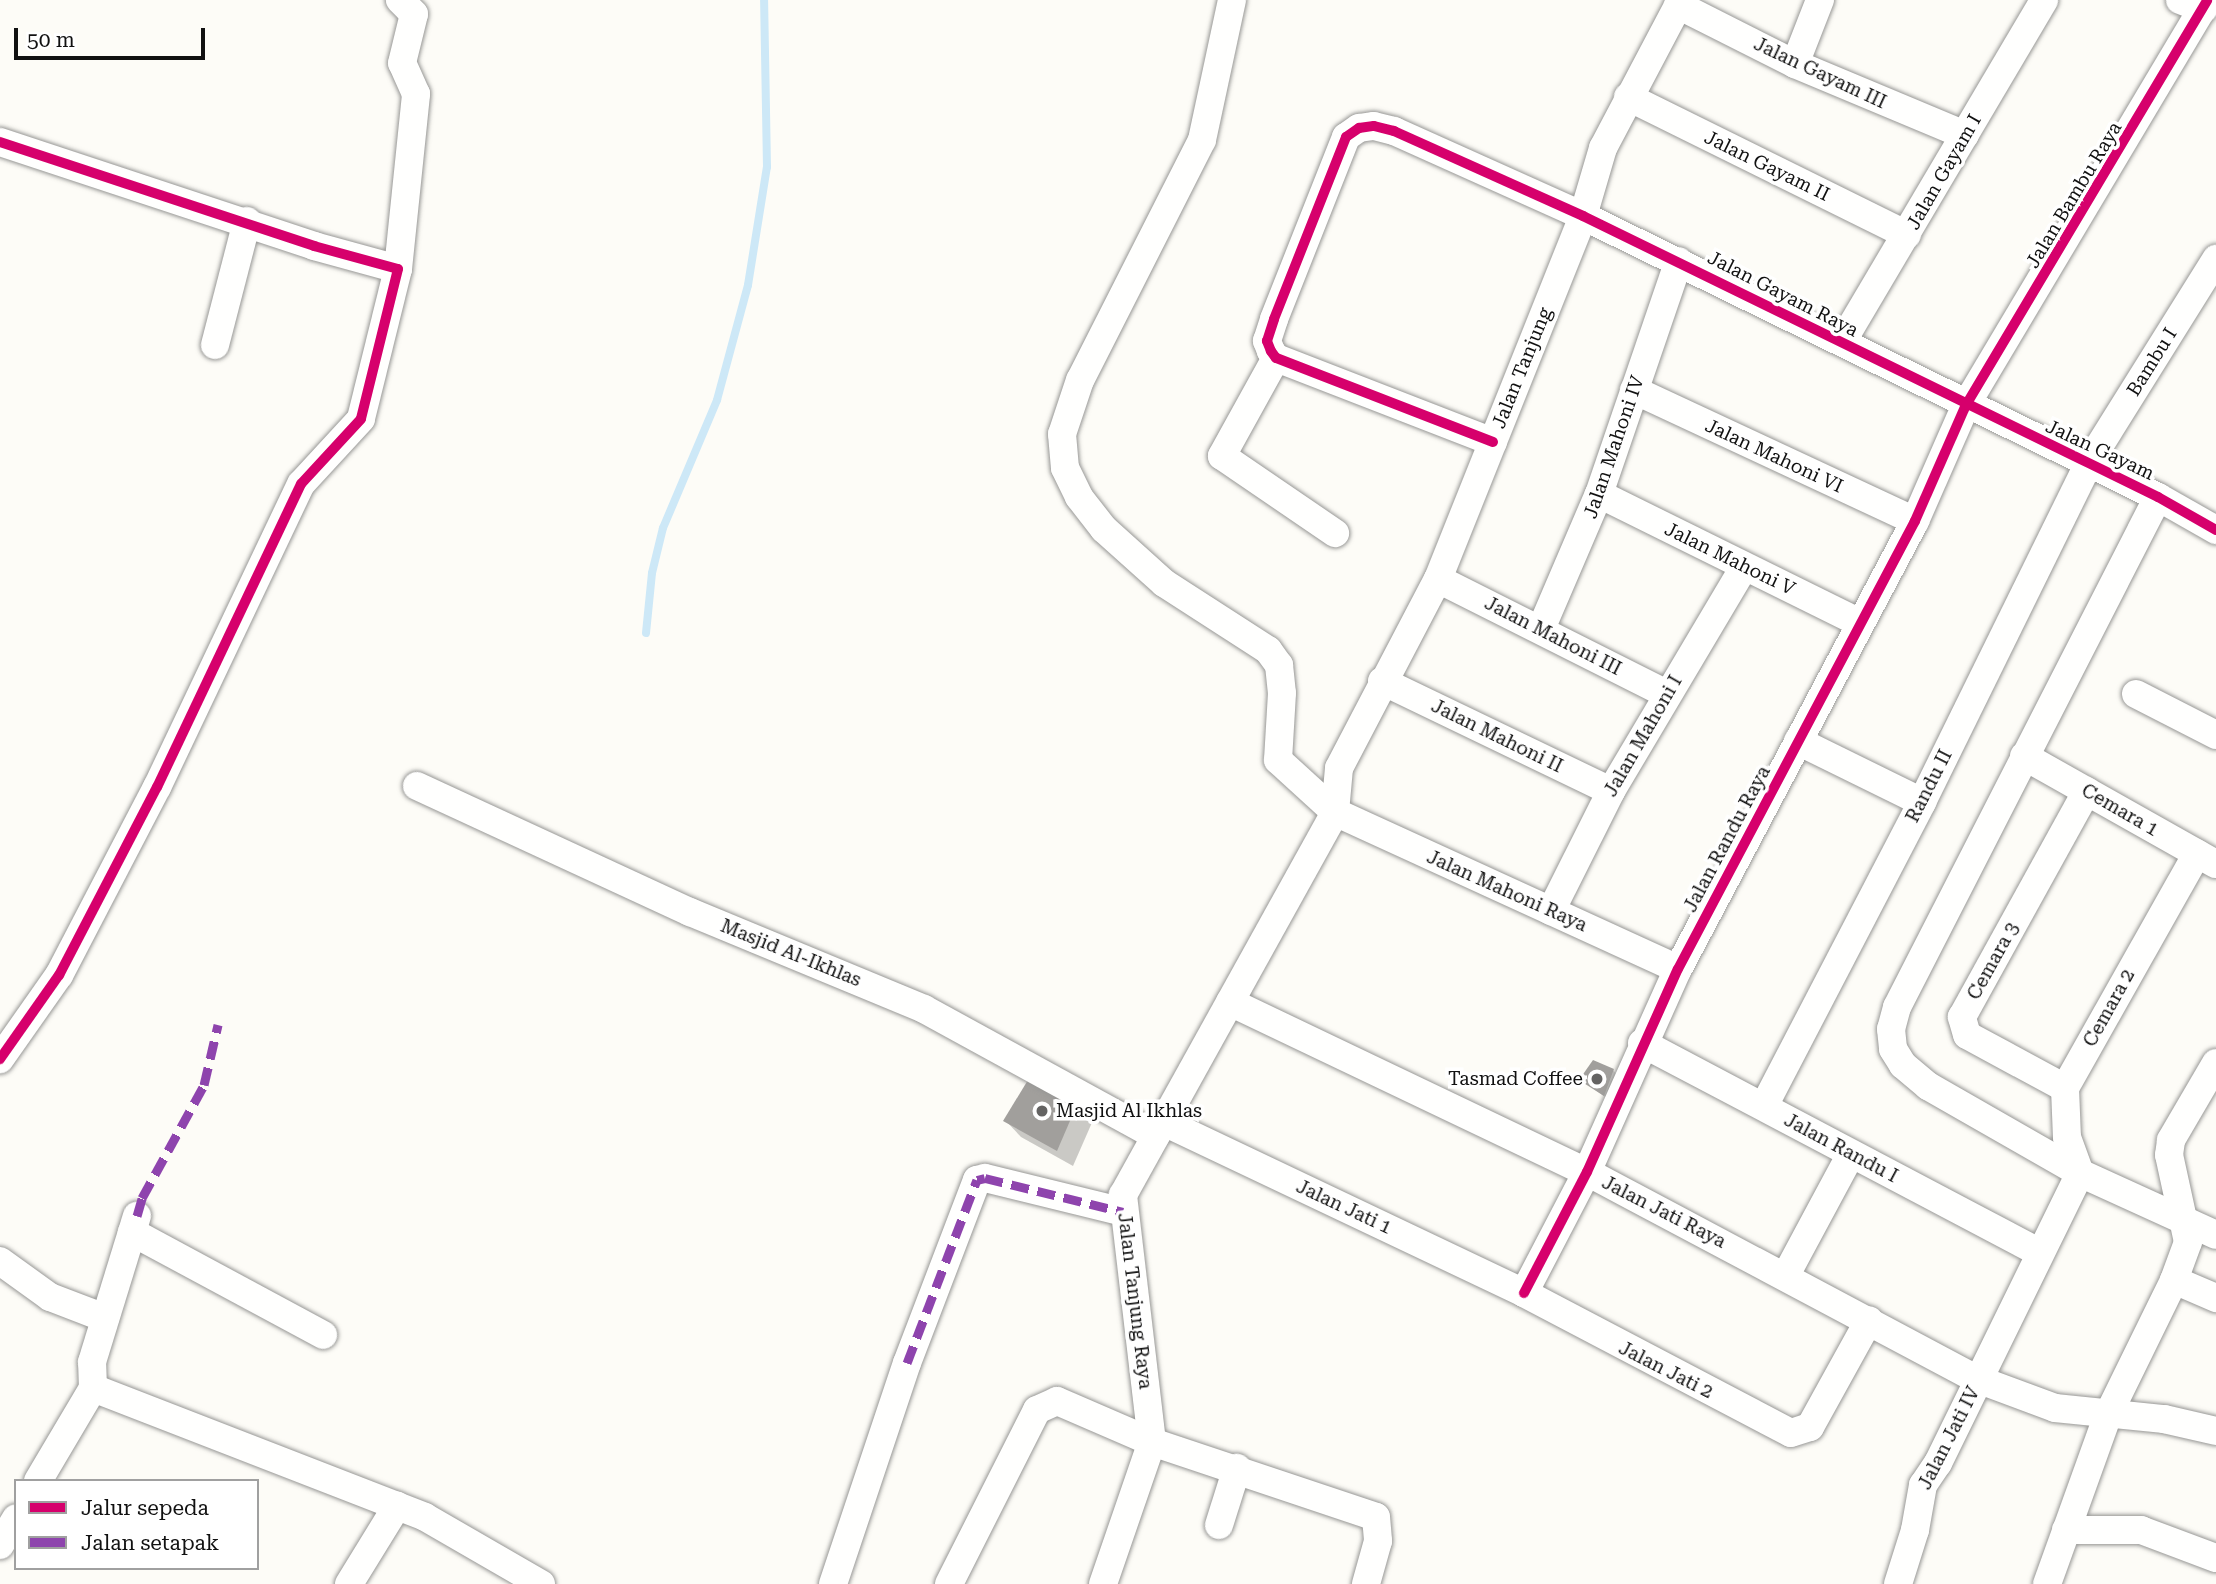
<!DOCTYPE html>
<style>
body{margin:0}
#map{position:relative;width:2216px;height:1584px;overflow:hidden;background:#fdfcf7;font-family:"Roboto Serif",serif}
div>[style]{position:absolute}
.shadow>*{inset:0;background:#0003}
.stream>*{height:8px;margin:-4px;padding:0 4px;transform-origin:4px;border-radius:4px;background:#cde8f7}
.building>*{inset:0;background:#a19f9c}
.roads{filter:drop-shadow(0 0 2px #979795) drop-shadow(0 0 2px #979795)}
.street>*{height:28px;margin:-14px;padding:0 14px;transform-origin:14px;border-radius:14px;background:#fffffe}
.quiet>*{height:9px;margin-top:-4.5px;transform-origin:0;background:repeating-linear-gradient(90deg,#8e44ad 0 18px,transparent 0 27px)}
.cycleway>*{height:10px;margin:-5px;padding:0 5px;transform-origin:5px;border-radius:5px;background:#d6006c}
.dots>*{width:19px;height:19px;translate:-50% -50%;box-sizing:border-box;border:4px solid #fff;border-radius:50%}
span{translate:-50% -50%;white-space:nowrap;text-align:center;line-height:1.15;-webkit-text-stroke:7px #fff;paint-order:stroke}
.street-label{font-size:19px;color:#111}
.poi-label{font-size:19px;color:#111}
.right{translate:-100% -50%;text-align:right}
.left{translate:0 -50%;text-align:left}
.legend{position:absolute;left:14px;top:1479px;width:245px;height:91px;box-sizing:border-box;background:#fff;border:2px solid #a0a0a0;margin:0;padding:9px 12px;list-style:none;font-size:21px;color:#111}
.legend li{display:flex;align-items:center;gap:14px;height:35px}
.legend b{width:35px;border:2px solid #a0a0a0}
.scale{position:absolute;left:14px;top:28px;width:191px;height:32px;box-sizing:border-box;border:4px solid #111;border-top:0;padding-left:9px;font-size:21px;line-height:24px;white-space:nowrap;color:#111;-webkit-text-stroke:5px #fff;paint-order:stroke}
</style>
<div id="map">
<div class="shadow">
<i style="clip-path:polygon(1613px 1070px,1617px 1075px,1608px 1099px,1581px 1080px)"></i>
<i style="clip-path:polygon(1032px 1077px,1094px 1118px,1073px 1166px,1021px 1137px,1006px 1121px)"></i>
</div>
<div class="stream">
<i style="left:646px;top:633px;width:60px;rotate:-84.3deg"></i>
<i style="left:652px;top:573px;width:46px;rotate:-76.3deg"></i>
<i style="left:663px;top:528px;width:139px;rotate:-67.1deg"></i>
<i style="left:717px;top:400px;width:119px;rotate:-74.9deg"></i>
<i style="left:748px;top:285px;width:120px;rotate:-80.9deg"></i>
<i style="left:767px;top:167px;width:167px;rotate:-91deg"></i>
</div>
<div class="building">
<i style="clip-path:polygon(1593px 1060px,1614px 1069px,1604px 1096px,1579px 1080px)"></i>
<i style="clip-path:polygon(1031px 1075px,1079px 1100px,1057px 1151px,1003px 1121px)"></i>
</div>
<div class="roads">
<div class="street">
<i style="left:1232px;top:0;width:143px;rotate:102.1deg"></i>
<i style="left:1202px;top:140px;width:269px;rotate:116.9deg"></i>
<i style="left:1080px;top:380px;width:57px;rotate:108.4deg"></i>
<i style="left:1062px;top:434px;width:34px;rotate:85deg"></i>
<i style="left:1065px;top:468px;width:32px;rotate:64deg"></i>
<i style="left:1079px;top:497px;width:41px;rotate:52deg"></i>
<i style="left:1104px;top:529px;width:81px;rotate:42deg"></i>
<i style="left:1164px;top:583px;width:124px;rotate:32.8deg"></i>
<i style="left:1268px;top:650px;width:19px;rotate:54deg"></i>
<i style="left:1279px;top:665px;width:28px;rotate:84deg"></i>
<i style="left:1282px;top:693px;width:67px;rotate:93.4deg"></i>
<i style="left:1278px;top:760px;width:77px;rotate:42.4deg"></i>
<i style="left:1335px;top:812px;width:377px;rotate:24.6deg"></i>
<i style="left:2180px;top:0;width:25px;rotate:21deg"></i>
<i style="left:1678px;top:5px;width:131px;rotate:26.8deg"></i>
<i style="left:1795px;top:64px;width:184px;rotate:22.7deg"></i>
<i style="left:1795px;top:64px;width:69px;rotate:-68.7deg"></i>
<i style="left:1628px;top:97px;width:311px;rotate:26.3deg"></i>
<i style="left:0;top:142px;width:331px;rotate:18.3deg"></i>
<i style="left:314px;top:246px;width:87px;rotate:15.3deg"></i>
<i style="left:398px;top:269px;width:154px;rotate:103.9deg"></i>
<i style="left:361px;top:419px;width:88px;rotate:132.7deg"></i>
<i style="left:301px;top:484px;width:335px;rotate:115.4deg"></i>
<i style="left:157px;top:787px;width:212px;rotate:117.5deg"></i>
<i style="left:59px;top:975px;width:103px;rotate:125.1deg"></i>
<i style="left:398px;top:269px;width:176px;rotate:-84.1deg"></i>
<i style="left:416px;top:94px;width:34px;rotate:-114deg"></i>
<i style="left:402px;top:63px;width:50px;rotate:-76.2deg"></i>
<i style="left:414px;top:14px;width:20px;rotate:-135deg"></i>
<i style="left:1842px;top:342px;width:397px;rotate:-59.4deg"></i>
<i style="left:215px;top:345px;width:128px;rotate:-75.5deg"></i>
<i style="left:1276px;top:358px;width:112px;rotate:118.9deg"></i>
<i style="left:1222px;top:456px;width:137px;rotate:34.3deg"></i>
<i style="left:1634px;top:390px;width:310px;rotate:25deg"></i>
<i style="left:1493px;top:442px;width:233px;rotate:-158.8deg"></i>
<i style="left:1276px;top:358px;width:9px;rotate:-126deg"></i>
<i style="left:1271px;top:351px;width:11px;rotate:-112deg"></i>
<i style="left:1267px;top:341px;width:23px;rotate:-72deg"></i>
<i style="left:1274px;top:319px;width:196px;rotate:-68.4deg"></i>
<i style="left:1346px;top:137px;width:16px;rotate:-35deg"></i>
<i style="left:1359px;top:128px;width:15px;rotate:-8deg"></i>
<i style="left:1374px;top:126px;width:21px;rotate:14deg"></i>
<i style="left:1394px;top:131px;width:207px;rotate:24.2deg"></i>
<i style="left:1583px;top:216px;width:640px;rotate:26.04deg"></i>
<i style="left:2158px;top:497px;width:67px;rotate:29.6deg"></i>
<i style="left:1599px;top:494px;width:291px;rotate:26.3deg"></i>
<i style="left:2158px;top:497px;width:573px;rotate:117.1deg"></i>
<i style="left:1897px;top:1007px;width:23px;rotate:105deg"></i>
<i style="left:1891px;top:1029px;width:20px;rotate:84deg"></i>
<i style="left:1893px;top:1049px;width:19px;rotate:58deg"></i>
<i style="left:1903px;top:1065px;width:33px;rotate:40deg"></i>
<i style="left:1928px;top:1086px;width:175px;rotate:29.8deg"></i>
<i style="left:2080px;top:1173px;width:149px;rotate:24.5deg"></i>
<i style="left:1438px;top:579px;width:256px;rotate:26.7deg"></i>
<i style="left:1541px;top:629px;width:147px;rotate:-66.8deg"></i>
<i style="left:1599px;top:494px;width:246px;rotate:-71.1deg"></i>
<i style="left:1382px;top:681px;width:254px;rotate:25.7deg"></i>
<i style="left:2136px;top:694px;width:90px;rotate:27.1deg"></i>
<i style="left:1798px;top:741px;width:138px;rotate:26.2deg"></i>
<i style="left:2024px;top:756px;width:220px;rotate:29.4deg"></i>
<i style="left:417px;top:786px;width:301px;rotate:24.8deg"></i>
<i style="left:690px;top:912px;width:253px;rotate:22.5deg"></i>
<i style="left:924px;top:1009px;width:264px;rotate:28.7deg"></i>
<i style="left:1335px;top:812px;width:44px;rotate:-84.8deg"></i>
<i style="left:1339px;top:768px;width:213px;rotate:-62.4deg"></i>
<i style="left:1438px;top:579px;width:391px;rotate:-68.2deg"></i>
<i style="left:1583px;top:216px;width:71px;rotate:-73.6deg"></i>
<i style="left:1603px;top:148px;width:167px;rotate:-62.2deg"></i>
<i style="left:1551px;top:911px;width:134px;rotate:-63.4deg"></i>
<i style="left:1611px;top:791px;width:261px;rotate:-59.3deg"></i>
<i style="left:1230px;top:1002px;width:395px;rotate:25.5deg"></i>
<i style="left:1587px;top:1172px;width:442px;rotate:28deg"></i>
<i style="left:1977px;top:1379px;width:83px;rotate:20.4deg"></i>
<i style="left:2055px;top:1408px;width:110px;rotate:5.8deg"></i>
<i style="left:2164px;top:1419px;width:53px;rotate:13deg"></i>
<i style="left:1642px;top:1043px;width:450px;rotate:27.8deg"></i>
<i style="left:2065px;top:1088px;width:111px;rotate:-151.6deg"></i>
<i style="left:1967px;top:1035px;width:19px;rotate:-106deg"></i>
<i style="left:1962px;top:1017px;width:258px;rotate:-61.1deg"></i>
<i style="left:1764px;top:1106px;width:343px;rotate:-62.5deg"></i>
<i style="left:1922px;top:802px;width:377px;rotate:-63.8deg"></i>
<i style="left:2088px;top:464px;width:242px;rotate:-58deg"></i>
<i style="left:1164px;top:1122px;width:399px;rotate:25.4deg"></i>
<i style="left:1524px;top:1293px;width:301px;rotate:27.7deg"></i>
<i style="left:1791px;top:1433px;width:20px;rotate:-18deg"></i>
<i style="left:1810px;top:1427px;width:122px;rotate:-61.1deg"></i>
<i style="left:132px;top:1232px;width:217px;rotate:28.3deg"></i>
<i style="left:0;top:1261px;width:62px;rotate:35.8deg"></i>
<i style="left:50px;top:1297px;width:59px;rotate:20.9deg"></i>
<i style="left:1786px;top:1275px;width:137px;rotate:-61.8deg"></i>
<i style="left:2174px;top:1280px;width:46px;rotate:23.2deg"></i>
<i style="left:1524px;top:1293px;width:136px;rotate:-62.5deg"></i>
<i style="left:1587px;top:1172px;width:222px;rotate:-65.9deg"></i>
<i style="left:1678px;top:969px;width:507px;rotate:-62.12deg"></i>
<i style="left:1915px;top:521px;width:127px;rotate:-66.3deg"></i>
<i style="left:1966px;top:405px;width:471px;rotate:-59.2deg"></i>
<i style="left:93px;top:1388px;width:356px;rotate:21.2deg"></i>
<i style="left:425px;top:1517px;width:134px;rotate:30deg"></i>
<i style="left:38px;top:1481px;width:108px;rotate:-59.4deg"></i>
<i style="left:93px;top:1388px;width:26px;rotate:-92deg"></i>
<i style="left:92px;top:1362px;width:153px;rotate:-72.9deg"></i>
<i style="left:1219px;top:1525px;width:60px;rotate:-72.5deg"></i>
<i style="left:2066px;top:1530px;width:75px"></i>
<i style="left:2141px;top:1530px;width:80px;rotate:20.5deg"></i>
<i style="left:0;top:1545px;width:31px;rotate:-59deg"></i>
<i style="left:349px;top:1584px;width:92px;rotate:-58.4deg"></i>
<i style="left:833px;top:1584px;width:233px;rotate:-71.5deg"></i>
<i style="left:907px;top:1363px;width:196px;rotate:-69.1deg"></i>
<i style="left:977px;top:1180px;width:8px;rotate:-14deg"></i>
<i style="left:985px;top:1178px;width:142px;rotate:13.8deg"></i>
<i style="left:949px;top:1584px;width:195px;rotate:-63.2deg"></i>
<i style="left:1037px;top:1410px;width:22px;rotate:-24deg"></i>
<i style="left:1057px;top:1401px;width:103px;rotate:23.3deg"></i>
<i style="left:1152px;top:1442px;width:236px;rotate:18.5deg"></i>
<i style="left:1376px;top:1517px;width:24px;rotate:85deg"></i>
<i style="left:1378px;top:1541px;width:45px;rotate:105.6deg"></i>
<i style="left:1103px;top:1584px;width:150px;rotate:-71deg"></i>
<i style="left:1152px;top:1442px;width:249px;rotate:-96.7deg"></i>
<i style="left:1123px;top:1195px;width:438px;rotate:-61deg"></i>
<i style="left:1898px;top:1584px;width:57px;rotate:-72.5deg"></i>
<i style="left:1915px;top:1530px;width:46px;rotate:-79.9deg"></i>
<i style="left:1923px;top:1485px;width:27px;rotate:-56deg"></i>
<i style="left:1938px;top:1463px;width:323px;rotate:-63.9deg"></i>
<i style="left:2080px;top:1173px;width:37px;rotate:-110deg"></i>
<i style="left:2067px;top:1138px;width:50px;rotate:-92.3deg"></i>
<i style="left:2065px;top:1088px;width:269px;rotate:-60.6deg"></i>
<i style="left:2047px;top:1584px;width:180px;rotate:-70.2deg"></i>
<i style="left:2108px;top:1415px;width:150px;rotate:-63.9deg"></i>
<i style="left:2174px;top:1280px;width:40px;rotate:-69.8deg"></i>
<i style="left:2188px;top:1242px;width:89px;rotate:-102.3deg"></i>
<i style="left:2169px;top:1155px;width:15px;rotate:-82deg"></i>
<i style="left:2171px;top:1140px;width:89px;rotate:-59.7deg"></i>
</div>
</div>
<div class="quiet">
<i style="left:137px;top:1216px;width:19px;rotate:-74deg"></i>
<i style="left:142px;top:1198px;width:129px;rotate:-61.2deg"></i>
<i style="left:204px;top:1085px;width:62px;rotate:-76.9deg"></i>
<i style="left:907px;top:1363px;width:196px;rotate:-69.1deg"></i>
<i style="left:977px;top:1180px;width:8px;rotate:-14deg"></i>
<i style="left:985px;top:1178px;width:142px;rotate:13.8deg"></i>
</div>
<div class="cycleway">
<i style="left:0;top:142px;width:331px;rotate:18.3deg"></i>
<i style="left:314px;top:246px;width:87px;rotate:15.3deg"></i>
<i style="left:398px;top:269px;width:154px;rotate:103.9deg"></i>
<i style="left:361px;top:419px;width:88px;rotate:132.7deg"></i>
<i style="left:301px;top:484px;width:335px;rotate:115.4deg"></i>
<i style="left:157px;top:787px;width:212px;rotate:117.5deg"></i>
<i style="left:59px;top:975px;width:103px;rotate:125.1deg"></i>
<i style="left:1493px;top:442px;width:233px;rotate:-158.8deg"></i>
<i style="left:1276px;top:358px;width:9px;rotate:-126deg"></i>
<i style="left:1271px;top:351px;width:11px;rotate:-112deg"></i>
<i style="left:1267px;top:341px;width:23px;rotate:-72deg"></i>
<i style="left:1274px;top:319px;width:196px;rotate:-68.4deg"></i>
<i style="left:1346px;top:137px;width:16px;rotate:-35deg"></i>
<i style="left:1359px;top:128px;width:15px;rotate:-8deg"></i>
<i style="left:1374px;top:126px;width:21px;rotate:14deg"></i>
<i style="left:1394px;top:131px;width:207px;rotate:24.2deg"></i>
<i style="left:1583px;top:216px;width:640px;rotate:26.04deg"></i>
<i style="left:2158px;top:497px;width:67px;rotate:29.6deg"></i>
<i style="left:1524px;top:1293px;width:136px;rotate:-62.5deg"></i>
<i style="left:1587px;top:1172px;width:222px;rotate:-65.9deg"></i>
<i style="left:1678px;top:969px;width:507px;rotate:-62.12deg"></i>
<i style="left:1915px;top:521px;width:127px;rotate:-66.3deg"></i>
<i style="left:1966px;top:405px;width:471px;rotate:-59.2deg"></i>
</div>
<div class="dots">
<i style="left:1597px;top:1079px;background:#646362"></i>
<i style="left:1042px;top:1111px;background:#646362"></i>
</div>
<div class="street-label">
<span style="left:1820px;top:73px;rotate:25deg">Jalan Gayam III</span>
<span style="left:1767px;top:166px;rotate:26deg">Jalan Gayam II</span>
<span style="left:1944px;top:172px;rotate:-60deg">Jalan Gayam I</span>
<span style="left:2074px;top:195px;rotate:-59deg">Jalan Bambu Raya</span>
<span style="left:1783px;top:294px;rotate:27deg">Jalan Gayam Raya</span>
<span style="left:2152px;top:362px;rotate:-58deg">Bambu I</span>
<span style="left:1522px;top:368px;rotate:-68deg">Jalan Tanjung</span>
<span style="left:1614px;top:447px;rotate:-71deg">Jalan Mahoni IV</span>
<span style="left:2100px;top:450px;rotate:25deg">Jalan Gayam</span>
<span style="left:1774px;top:456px;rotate:25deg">Jalan Mahoni VI</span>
<span style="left:1730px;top:559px;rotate:26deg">Jalan Mahoni V</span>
<span style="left:1553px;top:636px;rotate:27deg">Jalan Mahoni III</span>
<span style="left:1497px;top:736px;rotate:26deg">Jalan Mahoni II</span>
<span style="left:1643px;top:736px;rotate:-60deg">Jalan Mahoni I</span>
<span style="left:1929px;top:786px;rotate:-63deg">Randu II</span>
<span style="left:2120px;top:810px;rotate:30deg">Cemara 1</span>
<span style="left:1727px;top:839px;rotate:-62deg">Jalan Randu Raya</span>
<span style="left:1507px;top:891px;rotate:24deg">Jalan Mahoni Raya</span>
<span style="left:791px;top:953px;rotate:22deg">Masjid Al-Ikhlas</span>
<span style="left:1993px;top:961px;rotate:-61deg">Cemara 3</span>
<span style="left:2109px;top:1008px;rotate:-61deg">Cemara 2</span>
<span style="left:1841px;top:1148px;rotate:28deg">Jalan Randu I</span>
<span style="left:1344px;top:1207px;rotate:25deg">Jalan Jati 1</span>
<span style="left:1664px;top:1212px;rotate:27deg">Jalan Jati Raya</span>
<span style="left:1135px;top:1301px;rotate:83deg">Jalan Tanjung Raya</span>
<span style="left:1666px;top:1370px;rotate:27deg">Jalan Jati 2</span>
<span style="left:1949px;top:1438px;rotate:-63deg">Jalan Jati IV</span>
</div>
<div class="poi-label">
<span class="right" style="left:1583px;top:1079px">Tasmad Coffee</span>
<span class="left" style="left:1056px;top:1111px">Masjid Al Ikhlas</span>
</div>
<ul class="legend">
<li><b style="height:9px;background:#d6006c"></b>Jalur sepeda</li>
<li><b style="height:9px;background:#8e44ad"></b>Jalan setapak</li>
</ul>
<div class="scale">50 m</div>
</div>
